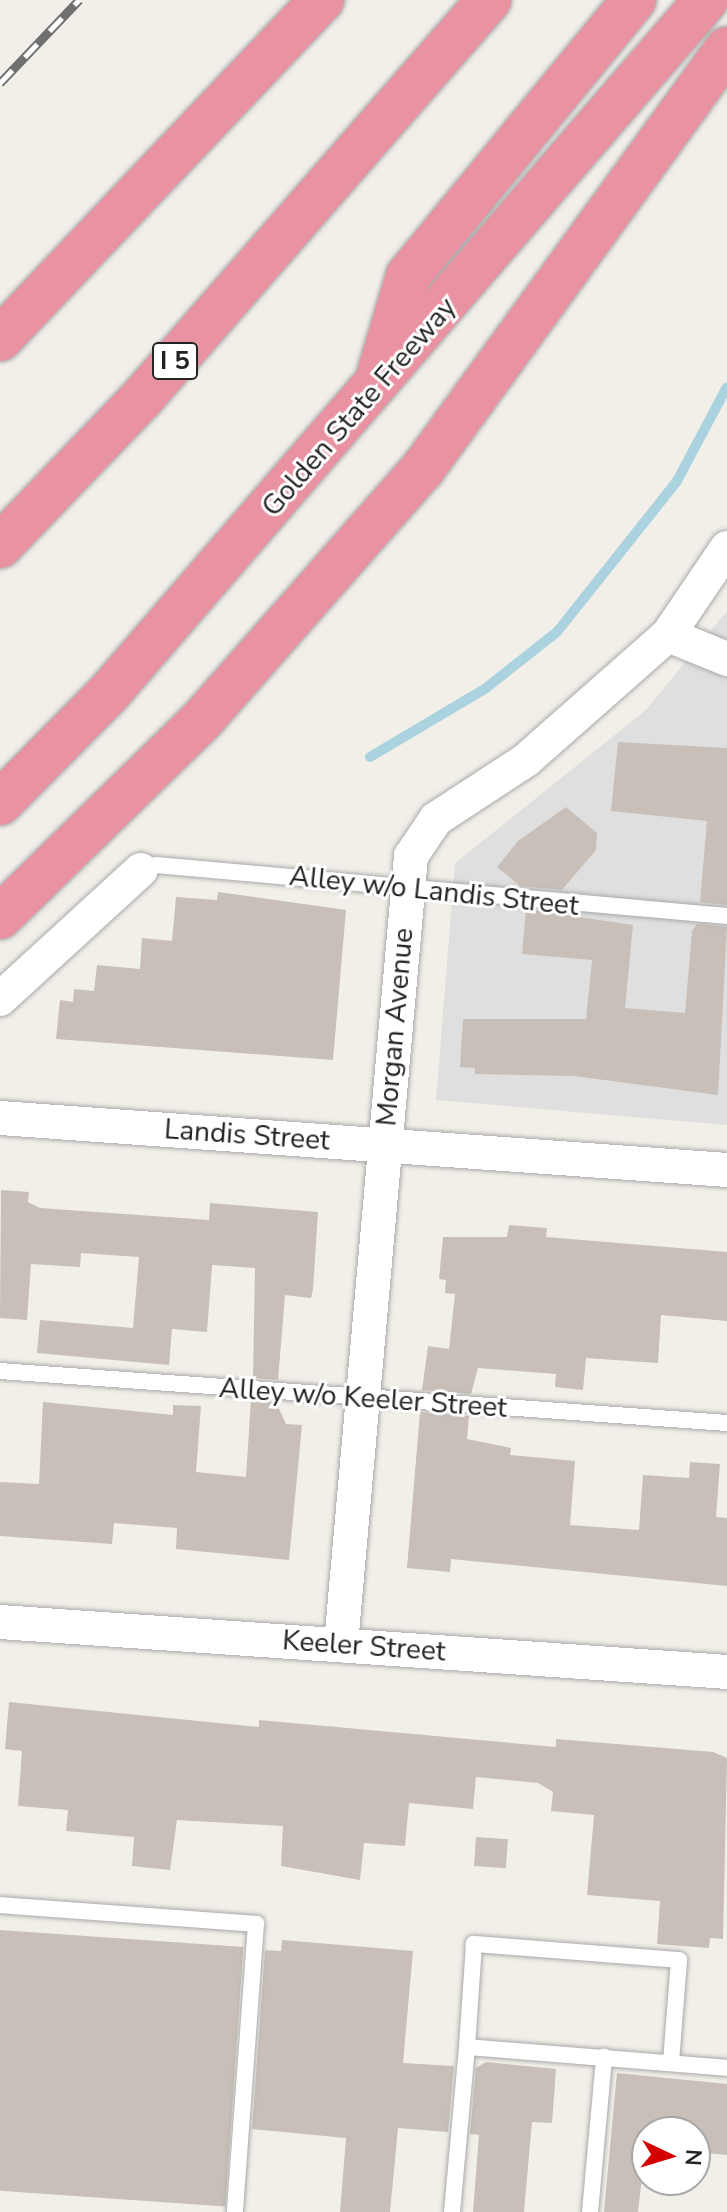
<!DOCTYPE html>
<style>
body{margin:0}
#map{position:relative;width:727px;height:2212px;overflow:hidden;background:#f2efe9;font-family:"Nunito Sans",sans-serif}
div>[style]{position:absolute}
.residential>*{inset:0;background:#e0dfdf}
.stream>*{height:10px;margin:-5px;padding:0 5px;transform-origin:5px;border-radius:5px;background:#aad3df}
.building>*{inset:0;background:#c7bfb8;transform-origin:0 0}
.roads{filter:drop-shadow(0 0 2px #a9a9a9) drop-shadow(0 0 2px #a9a9a9)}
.lane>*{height:16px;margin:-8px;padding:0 8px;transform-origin:8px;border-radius:8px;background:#fff}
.street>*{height:34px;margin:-17px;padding:0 17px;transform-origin:17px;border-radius:17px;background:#fff}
.highway>*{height:44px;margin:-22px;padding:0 22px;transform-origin:22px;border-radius:22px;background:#e892a2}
.rail>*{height:9px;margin-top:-4.5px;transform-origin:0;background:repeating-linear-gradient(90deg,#fff 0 18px,#707070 0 36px);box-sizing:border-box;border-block:2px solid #707070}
span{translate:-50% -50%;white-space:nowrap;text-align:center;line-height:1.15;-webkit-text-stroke:6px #fff;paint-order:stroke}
.shield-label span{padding:2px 6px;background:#fff;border:2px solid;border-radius:6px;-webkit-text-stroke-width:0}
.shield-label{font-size:26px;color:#222;font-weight:700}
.street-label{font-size:28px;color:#222}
.north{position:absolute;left:631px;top:2116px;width:80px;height:80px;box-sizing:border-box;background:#fff;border:2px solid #a7a7a7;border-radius:50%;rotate:94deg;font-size:22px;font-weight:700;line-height:32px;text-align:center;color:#222}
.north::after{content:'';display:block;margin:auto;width:28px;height:36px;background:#d40000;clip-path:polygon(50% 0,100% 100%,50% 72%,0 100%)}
</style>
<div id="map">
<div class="residential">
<i style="clip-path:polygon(727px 611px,727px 1125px,436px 1100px,455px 863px,646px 710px)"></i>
</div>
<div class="stream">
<i style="left:370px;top:757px;width:135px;rotate:-30.7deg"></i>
<i style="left:486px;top:688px;width:90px;rotate:-38.3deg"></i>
<i style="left:557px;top:632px;width:193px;rotate:-51.5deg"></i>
<i style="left:677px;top:481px;width:106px;rotate:-62deg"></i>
</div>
<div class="building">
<i style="clip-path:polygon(618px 742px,727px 748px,727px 905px,700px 902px,707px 821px,611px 811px)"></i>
<i style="clip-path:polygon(566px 807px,597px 833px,596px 850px,562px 890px,520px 886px,497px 867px,518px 841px)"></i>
<i style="clip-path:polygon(218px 892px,346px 910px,333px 1060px,56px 1039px,60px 1000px,73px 1002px,74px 989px,94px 991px,97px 965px,140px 969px,142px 938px,172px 941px,176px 897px,217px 900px)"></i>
<i style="clip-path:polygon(526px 909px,633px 925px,625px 1008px,685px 1013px,692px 931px,697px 924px,727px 927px,718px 1095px,574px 1076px,475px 1074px,475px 1068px,460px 1067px,463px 1019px,586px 1019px,592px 960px,522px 954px)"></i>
<i style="clip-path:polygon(1px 1190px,29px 1192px,28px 1202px,40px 1208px,209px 1220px,210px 1203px,318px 1212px,313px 1289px,311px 1298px,285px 1295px,278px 1380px,253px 1378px,255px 1268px,212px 1265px,207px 1332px,172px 1329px,169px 1365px,37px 1353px,40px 1320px,133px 1328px,139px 1257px,81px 1253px,80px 1267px,31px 1264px,27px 1320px,0 1318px)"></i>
<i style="clip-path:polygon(509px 1225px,547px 1228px,546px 1237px,727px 1252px,727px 1321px,661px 1315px,658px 1363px,586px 1358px,583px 1390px,555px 1387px,556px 1374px,478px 1368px,471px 1394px,422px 1390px,428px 1346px,449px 1349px,455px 1294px,445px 1293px,446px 1280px,439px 1279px,443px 1237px,507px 1237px)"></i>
<i style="clip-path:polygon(251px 1400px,276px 1402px,286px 1424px,302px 1425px,289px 1560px,176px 1549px,177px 1528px,114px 1523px,112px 1544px,0 1536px,0 1482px,39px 1484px,43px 1402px,173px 1415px,173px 1405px,201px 1406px,196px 1472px,246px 1477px)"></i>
<i style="clip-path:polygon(420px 1412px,469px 1416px,467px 1439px,511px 1448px,510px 1455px,575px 1461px,570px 1525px,639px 1530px,643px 1475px,689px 1478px,690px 1462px,720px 1464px,716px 1517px,727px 1518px,727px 1586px,451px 1559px,450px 1572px,407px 1568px)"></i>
<i style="clip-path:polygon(9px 1702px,259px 1727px,259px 1720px,556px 1747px,556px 1739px,713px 1752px,727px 1758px,723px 1939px,710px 1938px,709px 1948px,657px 1944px,660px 1901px,587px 1895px,594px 1815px,551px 1811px,553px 1792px,538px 1783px,476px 1777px,473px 1809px,409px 1803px,405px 1846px,364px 1843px,360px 1880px,281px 1866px,283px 1826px,177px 1820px,170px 1870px,132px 1866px,134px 1837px,66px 1831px,68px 1810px,18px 1806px,22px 1751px,5px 1749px)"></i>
<i style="left:476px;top:1837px;width:32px;height:29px;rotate:4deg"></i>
<i style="left:0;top:1930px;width:244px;height:260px;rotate:4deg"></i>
<i style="clip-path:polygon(282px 1940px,413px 1951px,403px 2063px,454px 2066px,448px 2132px,398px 2128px,390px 2212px,340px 2212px,346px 2138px,252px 2129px,265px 1950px,281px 1951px)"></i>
<i style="clip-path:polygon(486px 2062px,556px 2069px,552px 2123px,532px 2122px,524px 2212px,473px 2212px,479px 2135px,470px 2134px,476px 2068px)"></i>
<i style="clip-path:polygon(617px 2073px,727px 2084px,727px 2155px,695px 2152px,695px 2132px,647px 2132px,638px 2212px,604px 2212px)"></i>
</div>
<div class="roads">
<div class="lane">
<i style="left:141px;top:870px;width:16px;rotate:-18deg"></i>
<i style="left:156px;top:865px;width:573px;rotate:5.1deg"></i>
<i style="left:0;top:1371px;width:729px;rotate:4.09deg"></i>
<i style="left:0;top:1905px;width:257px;rotate:4.2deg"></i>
<i style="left:256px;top:1924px;width:289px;rotate:94.2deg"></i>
<i style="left:671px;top:2062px;width:102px;rotate:-85.5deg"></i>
<i style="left:679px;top:1960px;width:206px;rotate:-175.5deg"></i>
<i style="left:474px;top:1944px;width:103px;rotate:93.9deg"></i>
<i style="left:467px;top:2047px;width:261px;rotate:4.6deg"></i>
<i style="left:452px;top:2212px;width:166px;rotate:-84.8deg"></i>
<i style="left:590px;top:2212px;width:156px;rotate:-84.8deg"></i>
</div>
<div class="street">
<i style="left:668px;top:635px;width:64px;rotate:22.1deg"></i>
<i style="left:0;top:999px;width:191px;rotate:-42.5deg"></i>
<i style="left:0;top:1118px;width:729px;rotate:4.09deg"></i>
<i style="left:0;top:1622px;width:729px;rotate:3.93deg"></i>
<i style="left:341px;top:1644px;width:791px;rotate:-84.92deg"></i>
<i style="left:411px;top:856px;width:45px;rotate:-56deg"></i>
<i style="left:436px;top:819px;width:108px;rotate:-33.2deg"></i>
<i style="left:526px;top:760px;width:189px;rotate:-41.4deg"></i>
<i style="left:668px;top:635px;width:105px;rotate:-55.9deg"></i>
</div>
<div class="highway">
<i style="left:0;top:339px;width:468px;rotate:-46.5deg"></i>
<i style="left:379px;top:374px;width:102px;rotate:-73.5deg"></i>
<i style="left:408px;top:276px;width:357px;rotate:-50.7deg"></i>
<i style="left:0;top:546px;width:205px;rotate:-46.2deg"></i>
<i style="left:142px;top:398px;width:528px;rotate:-48.92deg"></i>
<i style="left:0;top:803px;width:153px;rotate:-45.3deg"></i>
<i style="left:108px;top:694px;width:916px;rotate:-49.25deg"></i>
<i style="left:0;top:917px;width:282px;rotate:-44.3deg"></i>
<i style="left:202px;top:720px;width:333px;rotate:-48.7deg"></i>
<i style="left:422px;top:470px;width:520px;rotate:-54.08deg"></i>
</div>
</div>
<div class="rail">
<i style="left:0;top:83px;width:115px;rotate:-46.4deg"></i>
</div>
<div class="shield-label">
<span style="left:175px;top:361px">I 5</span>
</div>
<div class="street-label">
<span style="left:359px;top:407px;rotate:-49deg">Golden State Freeway</span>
<span style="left:434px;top:891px;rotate:6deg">Alley w/o Landis Street</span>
<span style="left:395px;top:1027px;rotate:-85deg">Morgan Avenue</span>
<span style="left:247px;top:1135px;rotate:4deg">Landis Street</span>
<span style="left:363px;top:1398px;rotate:4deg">Alley w/o Keeler Street</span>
<span style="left:364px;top:1646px;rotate:4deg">Keeler Street</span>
</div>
<div class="north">N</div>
</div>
